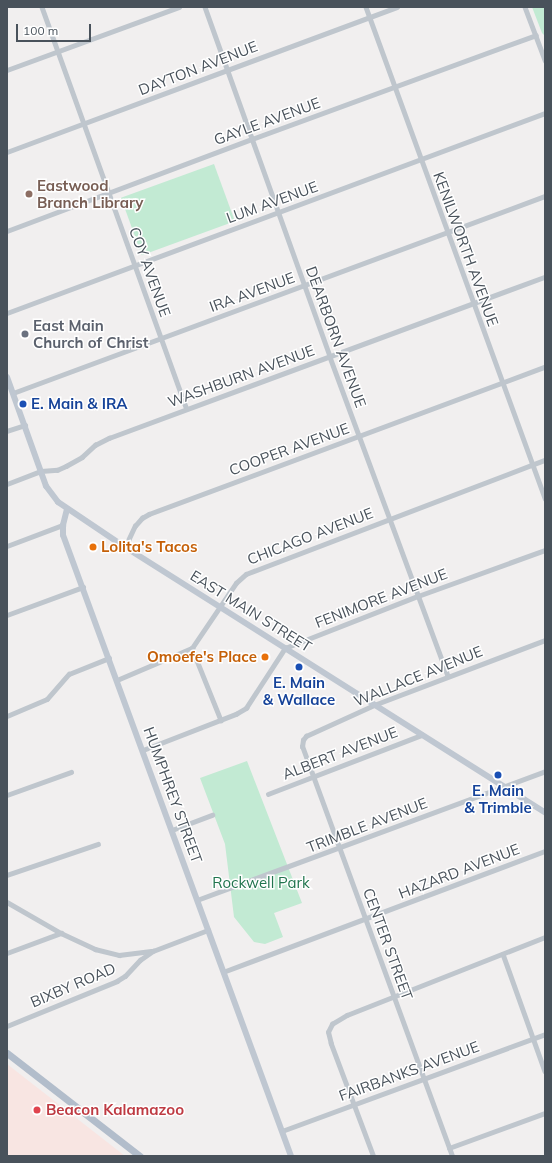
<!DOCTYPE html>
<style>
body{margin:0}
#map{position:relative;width:552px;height:1163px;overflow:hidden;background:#f1efef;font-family:Mulish,sans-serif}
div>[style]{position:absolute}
.medical>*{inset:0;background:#f8e5e2}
.green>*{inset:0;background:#c2ead3;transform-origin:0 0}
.street>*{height:4.5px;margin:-2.25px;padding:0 2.25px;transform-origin:2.25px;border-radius:2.25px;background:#bfc6cd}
.secondary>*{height:6px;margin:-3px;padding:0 3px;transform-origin:3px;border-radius:3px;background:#bfc7d1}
.primary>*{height:7px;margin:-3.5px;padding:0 3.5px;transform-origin:3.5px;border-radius:3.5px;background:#b2bdcb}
.dots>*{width:11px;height:11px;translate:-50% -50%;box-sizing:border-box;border:2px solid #fff;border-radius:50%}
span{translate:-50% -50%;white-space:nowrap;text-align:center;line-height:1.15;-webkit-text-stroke:3px #fff;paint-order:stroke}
.street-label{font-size:15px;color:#49525b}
.education-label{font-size:15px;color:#785e54;font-weight:700}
.left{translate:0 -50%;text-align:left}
.worship-label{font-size:15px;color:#5b616d;font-weight:700}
.transit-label{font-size:15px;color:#164399;font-weight:700}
.food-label{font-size:15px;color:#c56008;font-weight:700}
.right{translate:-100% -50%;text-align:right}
.park-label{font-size:15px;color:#21754e}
.health-label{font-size:15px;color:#be3a42;font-weight:700}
.frame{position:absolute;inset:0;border:8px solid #49525b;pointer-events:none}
.scale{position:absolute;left:16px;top:24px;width:75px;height:18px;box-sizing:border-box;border:2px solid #49525b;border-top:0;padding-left:5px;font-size:12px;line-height:14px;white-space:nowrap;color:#49525b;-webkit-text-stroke:3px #fff;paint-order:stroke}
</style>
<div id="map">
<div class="medical">
<i style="clip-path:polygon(7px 1064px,125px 1156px,7px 1156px)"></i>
</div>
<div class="green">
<i style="clip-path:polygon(532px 7px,545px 7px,545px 36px,542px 33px)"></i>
<i style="left:214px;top:164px;width:61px;height:99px;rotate:70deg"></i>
<i style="clip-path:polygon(247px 761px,302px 903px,274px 913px,283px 937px,265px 944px,254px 942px,234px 917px,225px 844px,200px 778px)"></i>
</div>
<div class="street">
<i style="left:42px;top:7px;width:427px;rotate:70.2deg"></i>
<i style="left:205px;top:7px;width:372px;rotate:70.3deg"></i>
<i style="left:330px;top:357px;width:340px;rotate:69.7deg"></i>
<i style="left:366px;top:7px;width:523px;rotate:69.97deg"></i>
<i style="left:525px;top:7px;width:57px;rotate:69.3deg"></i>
<i style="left:7px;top:70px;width:183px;rotate:-20.1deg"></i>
<i style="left:7px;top:152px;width:416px;rotate:-20.4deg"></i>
<i style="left:7px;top:231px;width:262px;rotate:-20.6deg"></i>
<i style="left:252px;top:139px;width:302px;rotate:-20.1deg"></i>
<i style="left:7px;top:313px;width:574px;rotate:-20.39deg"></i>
<i style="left:13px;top:393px;width:567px;rotate:-20.32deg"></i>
<i style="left:7px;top:431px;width:19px;rotate:-18deg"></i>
<i style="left:7px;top:484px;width:36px;rotate:-21deg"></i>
<i style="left:41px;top:471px;width:16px;rotate:-4deg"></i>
<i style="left:57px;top:470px;width:10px;rotate:-24deg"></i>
<i style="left:66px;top:466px;width:18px;rotate:-29deg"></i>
<i style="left:82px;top:457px;width:18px;rotate:-43deg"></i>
<i style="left:95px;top:445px;width:16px;rotate:-27deg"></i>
<i style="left:109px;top:438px;width:465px;rotate:-20.3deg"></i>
<i style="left:7px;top:546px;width:60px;rotate:-20.6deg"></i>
<i style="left:125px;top:547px;width:23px;rotate:-65deg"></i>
<i style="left:135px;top:526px;width:11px;rotate:-49deg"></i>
<i style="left:142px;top:518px;width:8px;rotate:-30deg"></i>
<i style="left:149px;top:514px;width:422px;rotate:-20.4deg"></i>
<i style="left:7px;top:615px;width:81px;rotate:-20.2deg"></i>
<i style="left:192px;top:648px;width:78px;rotate:68.1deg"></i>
<i style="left:117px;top:680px;width:82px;rotate:-23.1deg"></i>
<i style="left:192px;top:648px;width:78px;rotate:-55.9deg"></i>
<i style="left:236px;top:583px;width:13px;rotate:-42deg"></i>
<i style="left:246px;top:574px;width:320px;rotate:-20.9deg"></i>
<i style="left:7px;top:716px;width:43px;rotate:-23deg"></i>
<i style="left:47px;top:699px;width:33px;rotate:-49deg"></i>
<i style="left:69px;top:674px;width:43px;rotate:-21.8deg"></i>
<i style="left:143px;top:750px;width:100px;rotate:-21.2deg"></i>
<i style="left:236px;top:714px;width:12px;rotate:-31deg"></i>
<i style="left:246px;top:708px;width:72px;rotate:-57deg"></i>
<i style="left:285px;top:648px;width:143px;rotate:-21.4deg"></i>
<i style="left:418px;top:596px;width:135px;rotate:-19.9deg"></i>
<i style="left:268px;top:794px;width:165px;rotate:-21deg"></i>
<i style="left:7px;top:795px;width:68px;rotate:-19.8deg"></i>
<i style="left:172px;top:830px;width:43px;rotate:-20.6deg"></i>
<i style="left:7px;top:875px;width:96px;rotate:-18.8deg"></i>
<i style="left:197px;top:900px;width:371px;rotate:-20.3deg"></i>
<i style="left:7px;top:902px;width:62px;rotate:29.9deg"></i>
<i style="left:61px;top:933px;width:38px;rotate:25deg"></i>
<i style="left:95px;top:949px;width:25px;rotate:14deg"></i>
<i style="left:119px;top:955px;width:32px;rotate:-7deg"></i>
<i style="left:7px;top:953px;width:58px;rotate:-20.3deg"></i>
<i style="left:503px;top:954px;width:124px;rotate:70.3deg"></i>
<i style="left:223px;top:972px;width:344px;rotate:-20.6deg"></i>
<i style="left:7px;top:1026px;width:119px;rotate:-22.2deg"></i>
<i style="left:117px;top:981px;width:9px;rotate:-32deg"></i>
<i style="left:125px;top:976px;width:22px;rotate:-47deg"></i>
<i style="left:140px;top:960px;width:16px;rotate:-35deg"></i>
<i style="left:153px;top:951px;width:59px;rotate:-20.9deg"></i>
<i style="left:282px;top:1131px;width:280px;rotate:-20.2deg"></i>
<i style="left:449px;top:1148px;width:102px;rotate:-20deg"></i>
<i style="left:373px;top:1156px;width:120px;rotate:-110.6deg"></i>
<i style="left:331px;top:1044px;width:12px;rotate:-104deg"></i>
<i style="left:328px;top:1032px;width:9px;rotate:-63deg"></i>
<i style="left:332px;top:1024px;width:17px;rotate:-31deg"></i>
<i style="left:347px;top:1015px;width:213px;rotate:-21.5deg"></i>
<i style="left:452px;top:1156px;width:436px;rotate:-110.1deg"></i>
<i style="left:302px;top:747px;width:7px;rotate:-82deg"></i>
<i style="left:303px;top:740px;width:5px;rotate:-53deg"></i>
<i style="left:306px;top:736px;width:75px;rotate:-24.5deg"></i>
<i style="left:374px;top:705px;width:183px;rotate:-20.8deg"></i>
</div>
<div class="secondary">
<i style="left:7px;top:377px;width:116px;rotate:70.3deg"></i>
<i style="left:46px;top:486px;width:20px;rotate:53deg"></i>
<i style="left:58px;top:502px;width:81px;rotate:33.9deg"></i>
<i style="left:125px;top:547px;width:497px;rotate:32.3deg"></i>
<i style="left:67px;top:509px;width:16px;rotate:104deg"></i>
<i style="left:63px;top:525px;width:10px;rotate:90deg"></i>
<i style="left:63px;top:535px;width:662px;rotate:69.84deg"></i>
</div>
<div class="primary">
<i style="left:7px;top:1053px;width:168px;rotate:37.8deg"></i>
</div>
<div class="dots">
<i style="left:29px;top:194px;background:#8d6e63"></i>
<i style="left:25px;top:334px;background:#6b7280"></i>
<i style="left:23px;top:404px;background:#1a4fb4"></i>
<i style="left:93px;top:547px;background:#e8710a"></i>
<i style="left:265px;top:657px;background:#e8710a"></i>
<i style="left:299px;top:667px;background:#1a4fb4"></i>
<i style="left:498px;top:775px;background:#1a4fb4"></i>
<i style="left:37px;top:1110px;background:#e0444e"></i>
</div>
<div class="street-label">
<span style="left:198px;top:68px;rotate:-21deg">DAYTON AVENUE</span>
<span style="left:267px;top:121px;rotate:-20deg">GAYLE AVENUE</span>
<span style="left:272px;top:202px;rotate:-20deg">LUM AVENUE</span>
<span style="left:466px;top:249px;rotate:70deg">KENILWORTH AVENUE</span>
<span style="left:150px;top:272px;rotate:70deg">COY AVENUE</span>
<span style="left:252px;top:292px;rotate:-20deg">IRA AVENUE</span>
<span style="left:336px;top:337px;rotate:70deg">DEARBORN AVENUE</span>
<span style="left:241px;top:376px;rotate:-20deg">WASHBURN AVENUE</span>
<span style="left:289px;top:449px;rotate:-20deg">COOPER AVENUE</span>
<span style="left:310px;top:536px;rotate:-21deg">CHICAGO AVENUE</span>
<span style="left:381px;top:598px;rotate:-21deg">FENIMORE AVENUE</span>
<span style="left:251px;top:611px;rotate:32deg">EAST MAIN STREET</span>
<span style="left:418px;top:676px;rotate:-22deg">WALLACE AVENUE</span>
<span style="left:340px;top:753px;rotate:-21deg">ALBERT AVENUE</span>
<span style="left:173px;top:795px;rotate:70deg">HUMPHREY STREET</span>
<span style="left:367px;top:825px;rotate:-21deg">TRIMBLE AVENUE</span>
<span style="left:459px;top:871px;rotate:-21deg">HAZARD AVENUE</span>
<span style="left:388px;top:944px;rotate:70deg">CENTER STREET</span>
<span style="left:73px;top:985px;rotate:-23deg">BIXBY ROAD</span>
<span style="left:409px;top:1071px;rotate:-20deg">FAIRBANKS AVENUE</span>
</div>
<div class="education-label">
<span class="left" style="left:37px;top:194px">Eastwood<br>Branch Library</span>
</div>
<div class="worship-label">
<span class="left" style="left:33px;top:334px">East Main<br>Church of Christ</span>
</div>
<div class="transit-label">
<span class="left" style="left:31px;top:404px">E. Main &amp; IRA</span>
<span style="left:299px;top:691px">E. Main<br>&amp; Wallace</span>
<span style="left:498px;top:799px">E. Main<br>&amp; Trimble</span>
</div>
<div class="food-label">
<span class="left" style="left:101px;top:547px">Lolita's Tacos</span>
<span class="right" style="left:257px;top:657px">Omoefe's Place</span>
</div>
<div class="park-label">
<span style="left:261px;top:883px">Rockwell Park</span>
</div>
<div class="health-label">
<span class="left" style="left:46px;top:1110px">Beacon Kalamazoo</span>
</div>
<div class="frame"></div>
<div class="scale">100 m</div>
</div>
